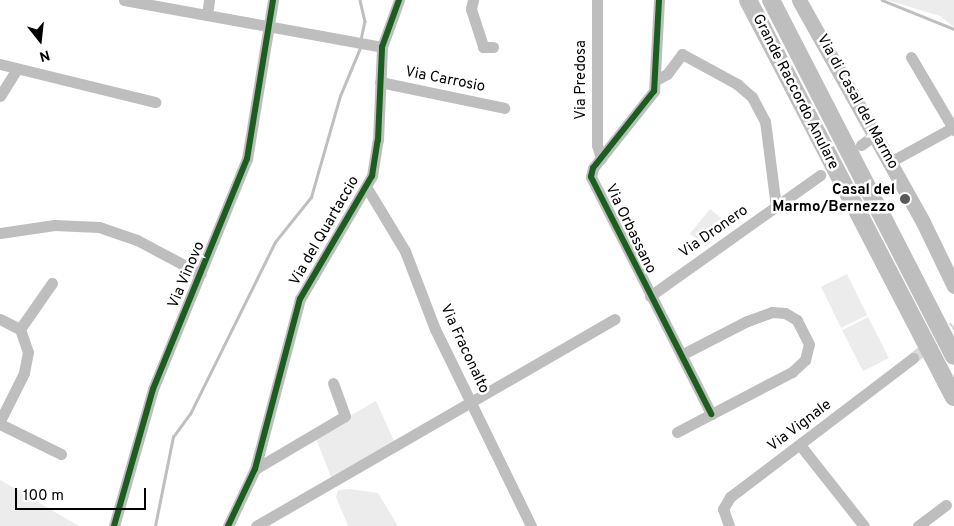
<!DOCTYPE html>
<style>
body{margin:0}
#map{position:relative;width:954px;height:526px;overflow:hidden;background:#fff;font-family:Overpass,sans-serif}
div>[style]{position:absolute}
.green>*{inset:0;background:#ececec;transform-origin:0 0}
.stream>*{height:2.5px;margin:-1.25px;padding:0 1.25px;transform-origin:1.25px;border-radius:1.25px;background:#bfbfbf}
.minor-tunnel>*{height:11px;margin-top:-5.5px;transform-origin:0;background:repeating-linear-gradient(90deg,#d9d9d9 0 11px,transparent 0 16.5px)}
.minor>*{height:11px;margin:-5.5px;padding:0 5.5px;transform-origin:5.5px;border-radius:5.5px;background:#bebebe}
.major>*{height:15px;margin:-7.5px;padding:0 7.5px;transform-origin:7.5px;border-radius:7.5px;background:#bebebe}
.highway>*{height:18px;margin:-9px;padding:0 9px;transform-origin:9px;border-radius:9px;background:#bebebe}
.cycleway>*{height:6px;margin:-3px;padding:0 3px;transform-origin:3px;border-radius:3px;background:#1b5e20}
.dots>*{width:14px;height:14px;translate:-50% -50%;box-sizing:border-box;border:2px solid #fff;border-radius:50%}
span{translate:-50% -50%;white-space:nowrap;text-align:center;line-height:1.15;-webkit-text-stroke:5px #fff;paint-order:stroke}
.street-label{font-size:15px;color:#000}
.poi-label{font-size:15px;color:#000;font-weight:700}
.right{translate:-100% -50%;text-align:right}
.north{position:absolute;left:15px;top:15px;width:50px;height:50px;-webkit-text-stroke:4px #fff;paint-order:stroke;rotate:164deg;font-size:14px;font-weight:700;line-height:20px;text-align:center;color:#000}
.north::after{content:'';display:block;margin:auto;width:18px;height:22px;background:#000;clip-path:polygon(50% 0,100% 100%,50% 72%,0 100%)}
.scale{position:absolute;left:15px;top:488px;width:131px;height:22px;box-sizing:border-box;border:2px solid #000;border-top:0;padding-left:6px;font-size:15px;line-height:18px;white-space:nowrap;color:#000;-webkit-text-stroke:4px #fff;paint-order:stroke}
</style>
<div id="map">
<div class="green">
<i style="clip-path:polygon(887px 0,954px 0,954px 27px,940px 16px)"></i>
<i style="left:710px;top:209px;width:21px;height:32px;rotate:39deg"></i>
<i style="left:847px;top:274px;width:46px;height:29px;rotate:64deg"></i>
<i style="left:868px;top:317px;width:46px;height:29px;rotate:63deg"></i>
<i style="clip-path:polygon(376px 401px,394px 441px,331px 477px,315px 436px)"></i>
<i style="clip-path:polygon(0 480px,79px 526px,0 526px)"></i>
<i style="clip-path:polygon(350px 489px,378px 493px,398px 526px,348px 526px,336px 497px,338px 490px)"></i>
</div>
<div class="stream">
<i style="left:360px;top:0;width:22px;rotate:77deg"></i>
<i style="left:365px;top:21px;width:19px;rotate:102deg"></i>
<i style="left:882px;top:0;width:78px;rotate:21.9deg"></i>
<i style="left:155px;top:526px;width:91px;rotate:-78.6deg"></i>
<i style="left:173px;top:437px;width:29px;rotate:-54deg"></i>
<i style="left:190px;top:414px;width:192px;rotate:-63.7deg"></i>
<i style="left:275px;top:242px;width:58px;rotate:-51.3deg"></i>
<i style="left:311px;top:197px;width:105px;rotate:-74deg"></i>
<i style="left:340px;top:96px;width:52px;rotate:-67.4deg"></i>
</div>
<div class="minor-tunnel">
<i style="left:913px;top:358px;width:52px;rotate:-38deg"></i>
</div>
<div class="minor">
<i style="left:124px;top:0;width:262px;rotate:10.3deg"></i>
<i style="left:473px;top:0;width:9px;rotate:103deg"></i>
<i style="left:471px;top:9px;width:40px;rotate:72deg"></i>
<i style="left:483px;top:47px;width:10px"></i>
<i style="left:597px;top:0;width:145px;rotate:90deg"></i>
<i style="left:597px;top:145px;width:14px;rotate:73deg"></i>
<i style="left:659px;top:0;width:91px;rotate:93.1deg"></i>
<i style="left:654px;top:91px;width:98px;rotate:128.4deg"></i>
<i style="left:593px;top:168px;width:9px;rotate:103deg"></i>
<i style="left:591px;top:177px;width:266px;rotate:63.1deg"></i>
<i style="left:207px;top:15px;width:15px;rotate:-82deg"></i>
<i style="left:911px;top:57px;width:85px;rotate:59.5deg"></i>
<i style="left:0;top:64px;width:160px;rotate:13.8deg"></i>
<i style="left:656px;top:80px;width:13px;rotate:-29deg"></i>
<i style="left:667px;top:74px;width:25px;rotate:-53deg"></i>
<i style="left:682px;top:54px;width:63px;rotate:28.6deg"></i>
<i style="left:737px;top:84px;width:20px;rotate:41deg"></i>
<i style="left:752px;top:97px;width:27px;rotate:62deg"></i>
<i style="left:765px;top:121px;width:87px;rotate:82.7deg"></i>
<i style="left:380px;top:82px;width:127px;rotate:11.8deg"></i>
<i style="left:0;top:96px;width:32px;rotate:-58deg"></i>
<i style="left:861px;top:145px;width:17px;rotate:-36deg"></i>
<i style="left:890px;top:162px;width:71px;rotate:-28.7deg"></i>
<i style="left:367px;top:188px;width:74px;rotate:58.9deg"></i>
<i style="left:405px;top:251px;width:84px;rotate:69deg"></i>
<i style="left:435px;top:329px;width:219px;rotate:64deg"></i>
<i style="left:0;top:233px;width:55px;rotate:-8.4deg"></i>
<i style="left:54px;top:225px;width:45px;rotate:2.5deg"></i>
<i style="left:99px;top:227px;width:40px;rotate:18.9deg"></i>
<i style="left:137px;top:240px;width:72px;rotate:28deg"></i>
<i style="left:650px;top:296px;width:209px;rotate:-35.4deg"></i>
<i style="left:0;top:319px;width:22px;rotate:27deg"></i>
<i style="left:20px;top:329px;width:24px;rotate:71deg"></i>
<i style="left:28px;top:352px;width:21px;rotate:101deg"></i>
<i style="left:24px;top:373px;width:54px;rotate:116.6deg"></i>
<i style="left:20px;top:329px;width:56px;rotate:-55.2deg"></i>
<i style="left:0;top:424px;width:68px;rotate:26.2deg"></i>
<i style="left:677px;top:432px;width:130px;rotate:-27.6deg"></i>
<i style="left:792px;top:372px;width:18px;rotate:-43deg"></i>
<i style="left:805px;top:360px;width:16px;rotate:-76deg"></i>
<i style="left:809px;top:344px;width:27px;rotate:-117deg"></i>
<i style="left:797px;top:320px;width:14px;rotate:-150deg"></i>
<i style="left:785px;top:313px;width:13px;rotate:-176deg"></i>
<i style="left:772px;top:312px;width:27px;rotate:160deg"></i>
<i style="left:747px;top:321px;width:74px;rotate:152.7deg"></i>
<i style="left:800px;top:445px;width:103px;rotate:51.7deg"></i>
<i style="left:255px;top:469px;width:104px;rotate:-30.5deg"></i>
<i style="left:345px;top:416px;width:35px;rotate:-110deg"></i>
<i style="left:114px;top:526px;width:142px;rotate:-74.1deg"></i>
<i style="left:153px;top:389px;width:248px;rotate:-67.8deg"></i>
<i style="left:247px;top:159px;width:161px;rotate:-80.7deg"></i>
<i style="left:228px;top:526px;width:63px;rotate:-64.7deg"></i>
<i style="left:255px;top:469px;width:176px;rotate:-75.2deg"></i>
<i style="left:300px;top:299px;width:143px;rotate:-59.7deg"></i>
<i style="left:372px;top:176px;width:36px;rotate:-81deg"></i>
<i style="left:378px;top:140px;width:93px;rotate:-87.5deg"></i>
<i style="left:382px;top:47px;width:50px;rotate:-70.1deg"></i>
<i style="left:256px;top:526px;width:414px;rotate:-30deg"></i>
<i style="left:729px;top:526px;width:18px;rotate:-109deg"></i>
<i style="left:723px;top:509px;width:14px;rotate:-60deg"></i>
<i style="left:730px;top:497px;width:230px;rotate:-37.2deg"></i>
<i style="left:918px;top:526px;width:35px;rotate:-37deg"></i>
</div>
<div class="major">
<i style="left:799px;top:0;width:254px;rotate:60.8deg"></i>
<i style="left:923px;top:222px;width:71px;rotate:64.2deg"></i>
</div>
<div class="highway">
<i style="left:748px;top:0;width:447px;rotate:62.6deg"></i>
<i style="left:771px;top:0;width:400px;rotate:62.8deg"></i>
</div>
<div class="cycleway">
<i style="left:659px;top:0;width:91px;rotate:93.1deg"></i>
<i style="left:654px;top:91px;width:98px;rotate:128.4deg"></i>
<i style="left:593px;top:168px;width:9px;rotate:103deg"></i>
<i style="left:591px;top:177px;width:266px;rotate:63.1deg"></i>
<i style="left:114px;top:526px;width:142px;rotate:-74.1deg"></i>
<i style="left:153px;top:389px;width:248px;rotate:-67.8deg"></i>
<i style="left:247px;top:159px;width:161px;rotate:-80.7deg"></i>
<i style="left:228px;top:526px;width:63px;rotate:-64.7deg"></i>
<i style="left:255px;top:469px;width:176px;rotate:-75.2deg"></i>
<i style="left:300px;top:299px;width:143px;rotate:-59.7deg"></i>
<i style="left:372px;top:176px;width:36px;rotate:-81deg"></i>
<i style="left:378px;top:140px;width:93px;rotate:-87.5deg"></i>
<i style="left:382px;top:47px;width:50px;rotate:-70.1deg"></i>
</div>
<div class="dots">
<i style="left:905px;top:199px;background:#595959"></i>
</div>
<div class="street-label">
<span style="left:445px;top:80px;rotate:11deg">Via Carrosio</span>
<span style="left:582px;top:80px;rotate:-90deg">Via Predosa</span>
<span style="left:795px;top:92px;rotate:63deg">Grande Raccordo Anulare</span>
<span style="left:857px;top:102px;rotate:61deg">Via di Casal del Marmo</span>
<span style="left:630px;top:229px;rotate:64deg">Via Orbassano</span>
<span style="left:325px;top:231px;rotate:-60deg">Via del Quartaccio</span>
<span style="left:714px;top:232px;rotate:-35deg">Via Dronero</span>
<span style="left:187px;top:275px;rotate:-67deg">Via Vinovo</span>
<span style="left:464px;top:349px;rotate:65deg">Via Fraconalto</span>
<span style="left:800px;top:426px;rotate:-37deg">Via Vignale</span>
</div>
<div class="poi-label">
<span class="right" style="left:895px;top:199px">Casal del<br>Marmo/Bernezzo</span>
</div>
<div class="north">N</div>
<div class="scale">100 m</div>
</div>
